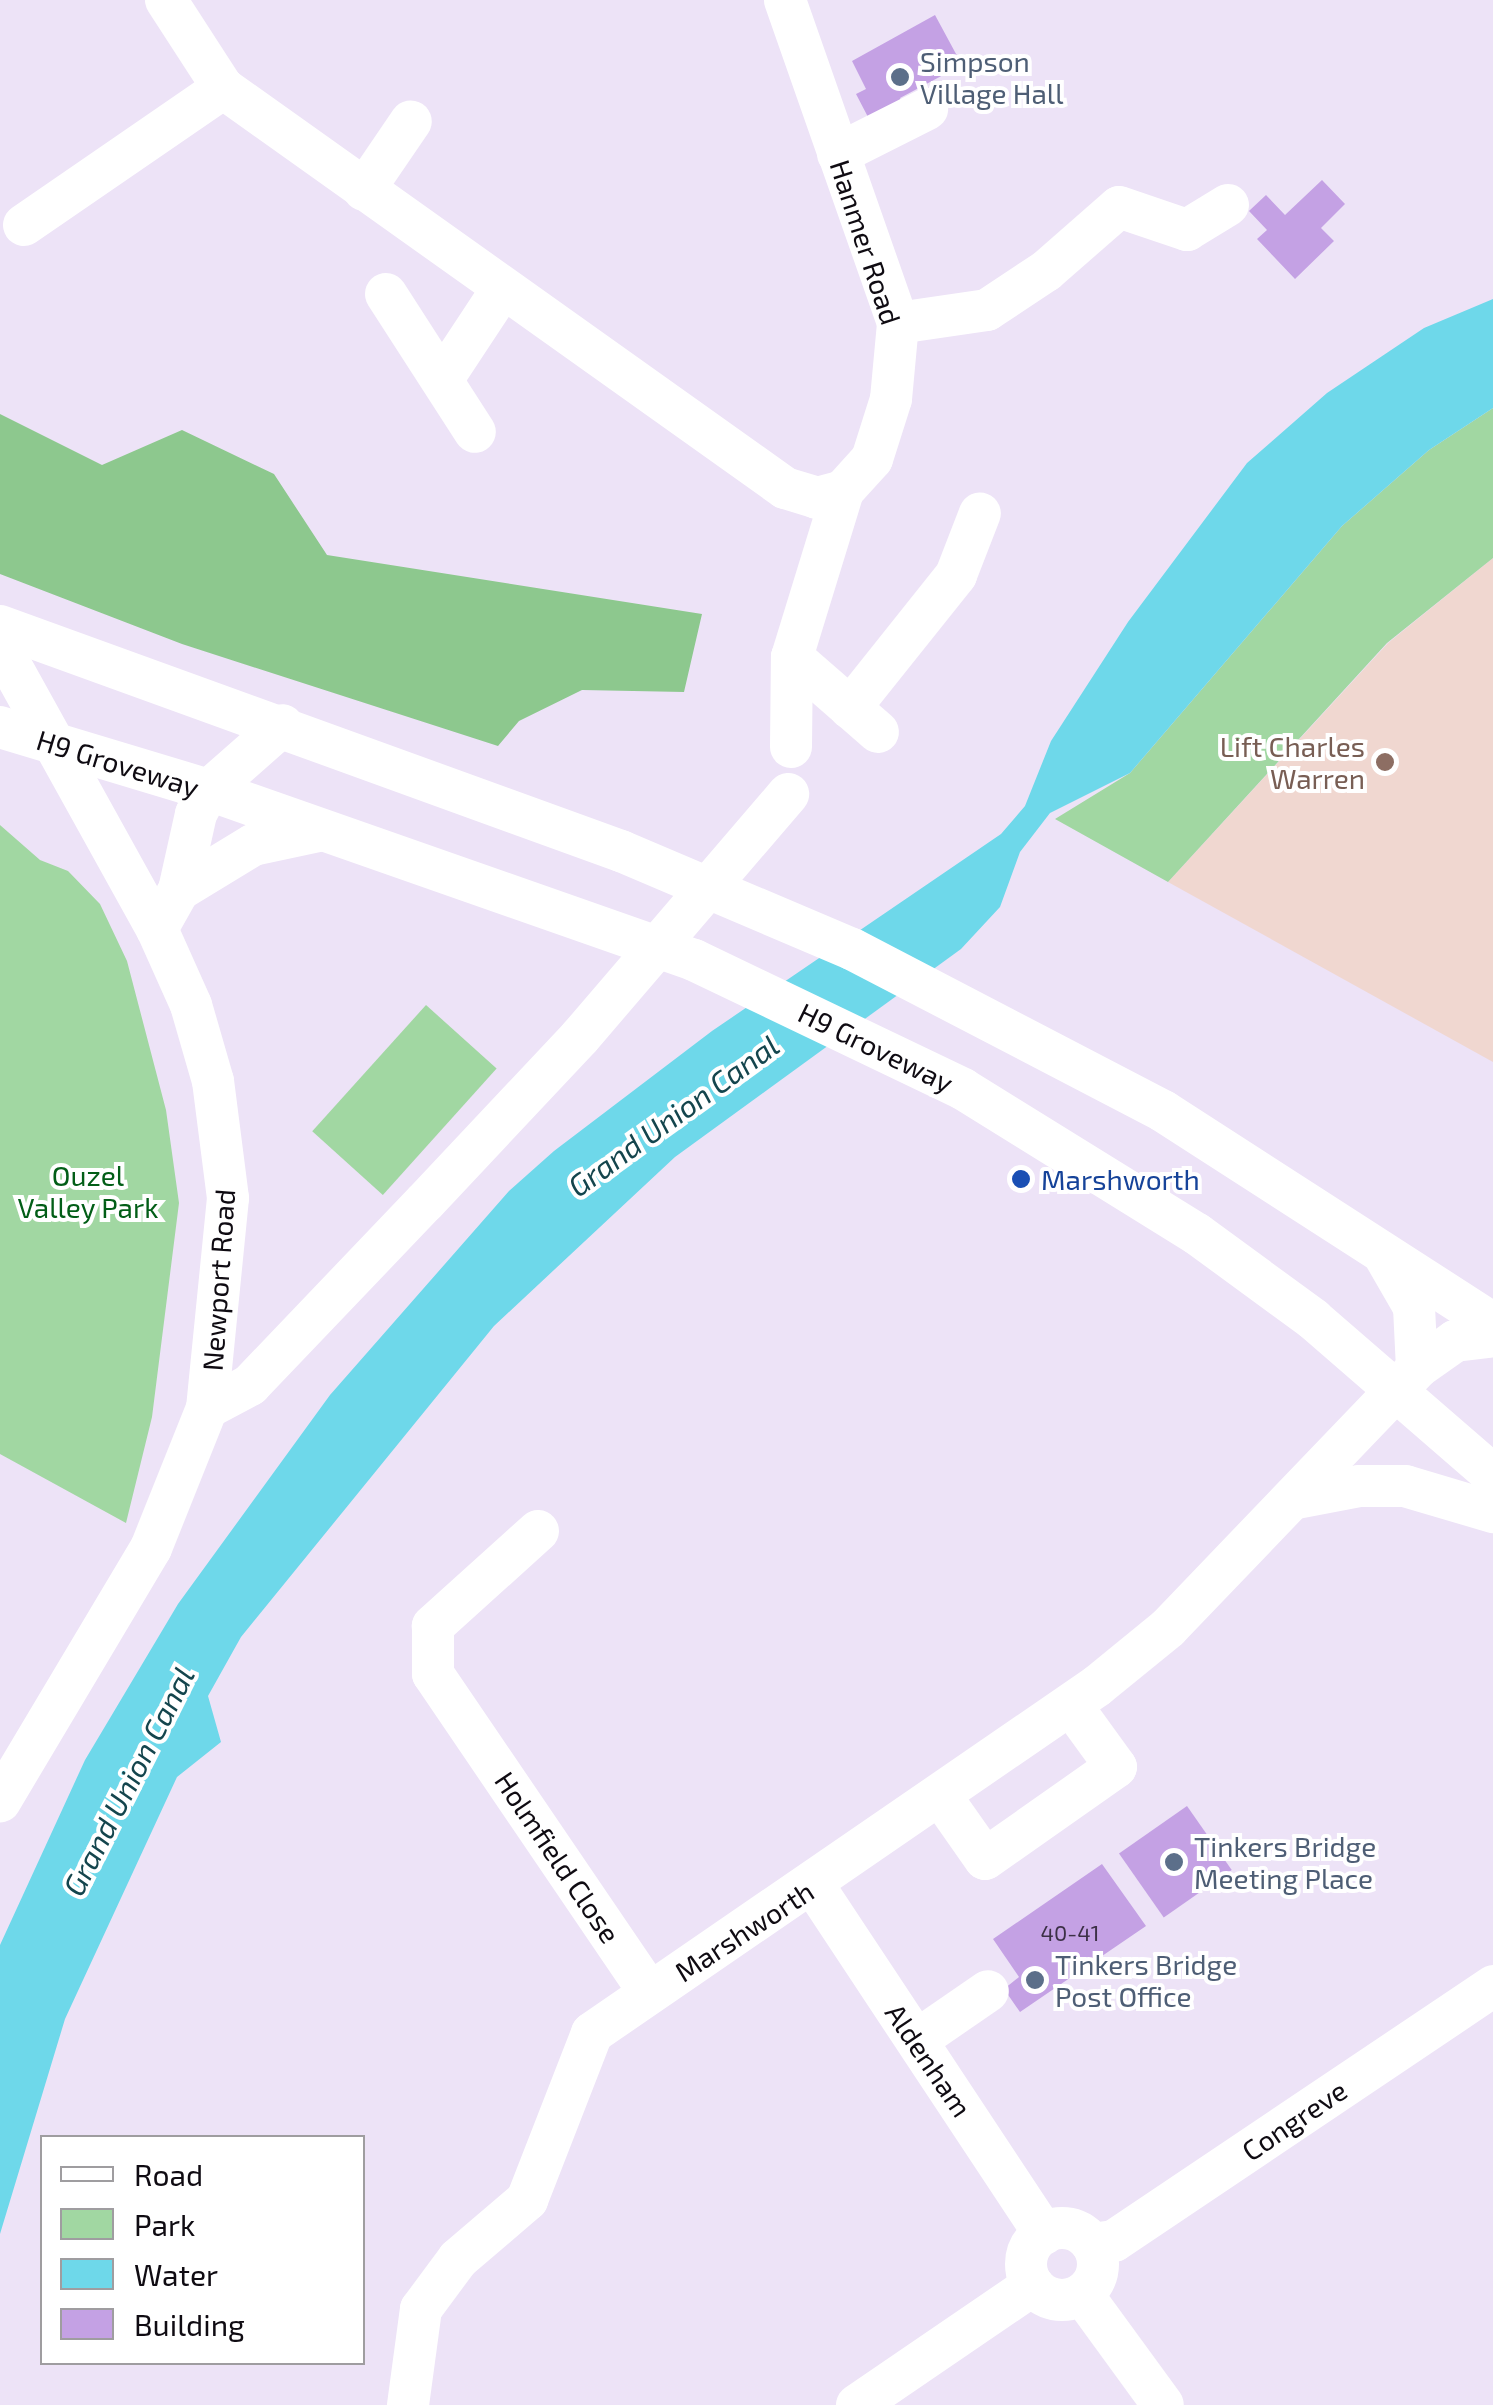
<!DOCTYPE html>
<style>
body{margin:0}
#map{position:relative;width:1493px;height:2405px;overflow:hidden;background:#ede3f7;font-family:"Exo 2",sans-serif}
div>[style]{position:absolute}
.education>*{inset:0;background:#f0d7d0}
.green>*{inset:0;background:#a1d7a2;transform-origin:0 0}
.forest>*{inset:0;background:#8dc88e}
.water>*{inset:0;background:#6ed8ea}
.building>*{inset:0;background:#c4a1e4;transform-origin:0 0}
.minor>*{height:42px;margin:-21px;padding:0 21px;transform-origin:21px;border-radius:21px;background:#fff}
.minor>.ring{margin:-21px;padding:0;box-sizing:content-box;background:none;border:42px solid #fff;border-radius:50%}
.dots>*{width:28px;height:28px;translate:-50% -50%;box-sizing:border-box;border:5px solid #fff;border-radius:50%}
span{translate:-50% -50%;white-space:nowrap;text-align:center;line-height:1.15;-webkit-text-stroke:8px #fff;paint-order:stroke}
.number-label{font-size:22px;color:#3c3046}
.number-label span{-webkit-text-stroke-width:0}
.service-label{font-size:28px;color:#4e5e75}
.left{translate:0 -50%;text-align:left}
.street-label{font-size:28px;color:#0f0b12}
.education-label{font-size:28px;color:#785e54}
.right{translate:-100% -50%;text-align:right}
.park-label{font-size:28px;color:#025e17}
.transit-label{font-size:28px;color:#164399}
.water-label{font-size:30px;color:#14454d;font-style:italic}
.legend{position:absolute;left:40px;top:2135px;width:325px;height:230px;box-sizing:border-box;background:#fff;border:2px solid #9f9da0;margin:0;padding:12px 18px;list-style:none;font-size:30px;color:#0f0b12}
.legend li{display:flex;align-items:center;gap:20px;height:50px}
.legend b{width:50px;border:2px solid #9f9da0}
</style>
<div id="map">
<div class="education">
<i style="clip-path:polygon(1493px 558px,1493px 1062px,1168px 882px,1388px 643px)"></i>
</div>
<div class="green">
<i style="clip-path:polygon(1493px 408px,1493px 558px,1387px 643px,1168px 882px,1055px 819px,1130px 773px,1342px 526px,1429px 450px)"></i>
<i style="clip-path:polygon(0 825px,40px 860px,68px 871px,100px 904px,127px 961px,166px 1110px,179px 1203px,152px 1417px,126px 1523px,0 1454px)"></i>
<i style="left:426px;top:1005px;width:95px;height:170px;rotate:42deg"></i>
</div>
<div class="forest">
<i style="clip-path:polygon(0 414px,102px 465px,182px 430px,274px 474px,327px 555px,702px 614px,684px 692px,582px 690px,519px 721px,498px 746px,182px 644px,0 574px)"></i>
</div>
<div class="water">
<i style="clip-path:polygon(1493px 299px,1493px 408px,1429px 450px,1342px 526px,1130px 773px,1050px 813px,1020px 852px,1000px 907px,961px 949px,675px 1157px,494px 1326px,241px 1637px,208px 1696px,221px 1742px,177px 1777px,65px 2019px,0 2234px,0 1945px,85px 1760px,178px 1604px,330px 1395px,509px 1191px,554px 1151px,712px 1031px,1001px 834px,1025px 806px,1051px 741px,1128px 622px,1247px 463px,1327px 393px,1424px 328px)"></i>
</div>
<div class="building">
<i style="clip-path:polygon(935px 15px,962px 65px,900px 98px,903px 104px,868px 117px,856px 94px,866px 89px,852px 61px)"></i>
<i style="clip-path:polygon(1322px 180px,1345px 204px,1321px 228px,1334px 241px,1295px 279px,1257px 239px,1267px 230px,1249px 211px,1266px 195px,1285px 215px)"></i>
<i style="left:1187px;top:1806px;width:78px;height:83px;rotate:55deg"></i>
<i style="clip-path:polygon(1102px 1864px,1146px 1926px,1020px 2012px,1004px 1989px,1019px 1977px,993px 1939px)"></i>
</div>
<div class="minor">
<i style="left:166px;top:0;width:105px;rotate:57.1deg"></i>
<i style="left:223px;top:88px;width:690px;rotate:35.44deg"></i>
<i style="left:785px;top:488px;width:34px;rotate:17deg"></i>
<i style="left:817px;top:498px;width:27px;rotate:-15deg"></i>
<i style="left:843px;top:491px;width:43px;rotate:-47.8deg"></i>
<i style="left:872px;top:459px;width:63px;rotate:-72.4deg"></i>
<i style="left:891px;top:399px;width:76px;rotate:-84.7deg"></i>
<i style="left:898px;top:323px;width:342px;rotate:-109.3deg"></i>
<i style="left:838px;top:154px;width:100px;rotate:-26.8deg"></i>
<i style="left:364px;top:190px;width:83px;rotate:-55.7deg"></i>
<i style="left:24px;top:225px;width:242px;rotate:-34.5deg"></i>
<i style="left:386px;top:294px;width:164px;rotate:57.2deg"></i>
<i style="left:898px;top:323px;width:90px;rotate:-8.3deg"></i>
<i style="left:987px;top:310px;width:71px;rotate:-33.5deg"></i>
<i style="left:1046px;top:271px;width:97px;rotate:-41.2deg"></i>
<i style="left:1119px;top:207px;width:72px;rotate:18.7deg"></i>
<i style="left:1187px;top:230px;width:48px;rotate:-31.4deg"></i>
<i style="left:442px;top:380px;width:109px;rotate:-56.6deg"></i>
<i style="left:0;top:626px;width:661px;rotate:19.92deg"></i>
<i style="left:621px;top:851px;width:251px;rotate:23deg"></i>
<i style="left:852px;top:949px;width:351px;rotate:27.5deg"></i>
<i style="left:1163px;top:1111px;width:393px;rotate:32.8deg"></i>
<i style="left:0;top:646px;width:324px;rotate:61deg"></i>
<i style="left:157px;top:929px;width:83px;rotate:65.9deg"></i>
<i style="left:191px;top:1005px;width:79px;rotate:73.9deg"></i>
<i style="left:213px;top:1081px;width:118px;rotate:82.7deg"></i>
<i style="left:228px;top:1198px;width:211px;rotate:95.7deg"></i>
<i style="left:207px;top:1408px;width:151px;rotate:111.8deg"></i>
<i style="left:151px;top:1548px;width:295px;rotate:120.8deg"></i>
<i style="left:792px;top:657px;width:114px;rotate:41.1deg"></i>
<i style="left:850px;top:708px;width:170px;rotate:-51.4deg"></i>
<i style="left:956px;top:575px;width:66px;rotate:-68.8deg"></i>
<i style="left:0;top:727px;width:218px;rotate:16.8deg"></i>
<i style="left:209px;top:790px;width:514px;rotate:19.32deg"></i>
<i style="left:694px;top:960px;width:298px;rotate:25.6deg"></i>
<i style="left:963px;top:1089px;width:275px;rotate:31.8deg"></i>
<i style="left:1197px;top:1234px;width:144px;rotate:36.2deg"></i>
<i style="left:1313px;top:1319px;width:238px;rotate:40.9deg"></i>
<i style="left:791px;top:747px;width:90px;rotate:-89.4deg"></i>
<i style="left:792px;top:657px;width:174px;rotate:-72.9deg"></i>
<i style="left:179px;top:890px;width:87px;rotate:-31.3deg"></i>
<i style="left:253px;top:845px;width:67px;rotate:-12deg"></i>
<i style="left:157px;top:929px;width:45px;rotate:-60.6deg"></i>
<i style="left:179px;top:890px;width:78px;rotate:-77.4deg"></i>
<i style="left:196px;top:814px;width:27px;rotate:-62deg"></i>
<i style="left:209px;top:790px;width:98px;rotate:-41.3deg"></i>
<i style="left:1384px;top:1255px;width:60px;rotate:60deg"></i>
<i style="left:1414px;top:1307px;width:61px;rotate:87.2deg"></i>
<i style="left:207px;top:1408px;width:49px;rotate:-28.1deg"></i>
<i style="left:250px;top:1385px;width:253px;rotate:-46.3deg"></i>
<i style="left:425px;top:1202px;width:226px;rotate:-46.8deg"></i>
<i style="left:580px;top:1037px;width:320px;rotate:-49.4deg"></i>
<i style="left:1296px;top:1498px;width:64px;rotate:-10.8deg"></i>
<i style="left:1359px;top:1486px;width:46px"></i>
<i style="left:1405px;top:1486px;width:92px;rotate:16.5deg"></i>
<i style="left:538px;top:1531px;width:142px;rotate:137.9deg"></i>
<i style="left:433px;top:1626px;width:48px;rotate:90deg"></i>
<i style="left:433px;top:1674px;width:384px;rotate:55.8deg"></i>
<i style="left:940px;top:1795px;width:78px;rotate:54.9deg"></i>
<i style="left:985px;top:1859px;width:160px;rotate:-35.1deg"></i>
<i style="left:1116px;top:1767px;width:77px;rotate:-126deg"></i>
<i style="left:814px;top:1886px;width:417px;rotate:56.5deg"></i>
<i style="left:917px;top:2040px;width:86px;rotate:-34.6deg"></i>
<i class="ring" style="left:1026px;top:2228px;width:30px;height:30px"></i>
<i style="left:1092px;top:2244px;width:22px;rotate:-8deg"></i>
<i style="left:1114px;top:2241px;width:457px;rotate:-33.9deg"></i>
<i style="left:1082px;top:2294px;width:137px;rotate:53.9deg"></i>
<i style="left:408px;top:2405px;width:97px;rotate:-82.3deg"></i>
<i style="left:421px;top:2309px;width:62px;rotate:-53.5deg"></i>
<i style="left:458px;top:2259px;width:91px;rotate:-40.5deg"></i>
<i style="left:527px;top:2200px;width:179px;rotate:-68.7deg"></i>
<i style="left:592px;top:2033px;width:613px;rotate:-34.49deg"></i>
<i style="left:1097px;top:1686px;width:92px;rotate:-39.2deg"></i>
<i style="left:1168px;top:1628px;width:360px;rotate:-46.2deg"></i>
<i style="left:1417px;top:1368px;width:47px;rotate:-35.4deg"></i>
<i style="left:1455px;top:1341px;width:38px;rotate:-7deg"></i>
<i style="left:857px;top:2405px;width:213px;rotate:-34.3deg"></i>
</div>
<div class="dots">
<i style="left:900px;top:77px;background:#5c6f8a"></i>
<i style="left:1385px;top:762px;background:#8d6e63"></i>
<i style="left:1021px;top:1179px;background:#1a4fb4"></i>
<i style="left:1174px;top:1862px;background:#5c6f8a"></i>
<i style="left:1035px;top:1980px;background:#5c6f8a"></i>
</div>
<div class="number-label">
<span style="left:1070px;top:1933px">40-41</span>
</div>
<div class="service-label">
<span class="left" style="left:920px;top:77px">Simpson<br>Village Hall</span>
<span class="left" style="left:1194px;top:1862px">Tinkers Bridge<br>Meeting Place</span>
<span class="left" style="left:1055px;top:1980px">Tinkers Bridge<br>Post Office</span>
</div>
<div class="street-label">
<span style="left:866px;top:242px;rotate:72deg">Hanmer Road</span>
<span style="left:118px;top:763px;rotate:17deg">H9 Groveway</span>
<span style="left:876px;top:1047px;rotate:26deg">H9 Groveway</span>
<span style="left:218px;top:1280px;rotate:-86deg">Newport Road</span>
<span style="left:558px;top:1857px;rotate:56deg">Holmfield Close</span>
<span style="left:744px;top:1931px;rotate:-33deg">Marshworth</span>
<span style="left:929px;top:2060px;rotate:56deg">Aldenham</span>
<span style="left:1294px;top:2120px;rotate:-34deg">Congreve</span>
</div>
<div class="education-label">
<span class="right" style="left:1365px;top:762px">Lift Charles<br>Warren</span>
</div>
<div class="park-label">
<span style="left:88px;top:1191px">Ouzel<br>Valley Park</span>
</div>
<div class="transit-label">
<span class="left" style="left:1041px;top:1179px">Marshworth</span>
</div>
<div class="water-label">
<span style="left:673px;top:1115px;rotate:-36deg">Grand Union Canal</span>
<span style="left:128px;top:1781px;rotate:-63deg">Grand Union Canal</span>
</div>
<ul class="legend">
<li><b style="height:12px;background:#fff"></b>Road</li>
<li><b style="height:28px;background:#a1d7a2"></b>Park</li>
<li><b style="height:28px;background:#6ed8ea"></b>Water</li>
<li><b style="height:28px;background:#c4a1e4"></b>Building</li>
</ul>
</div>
